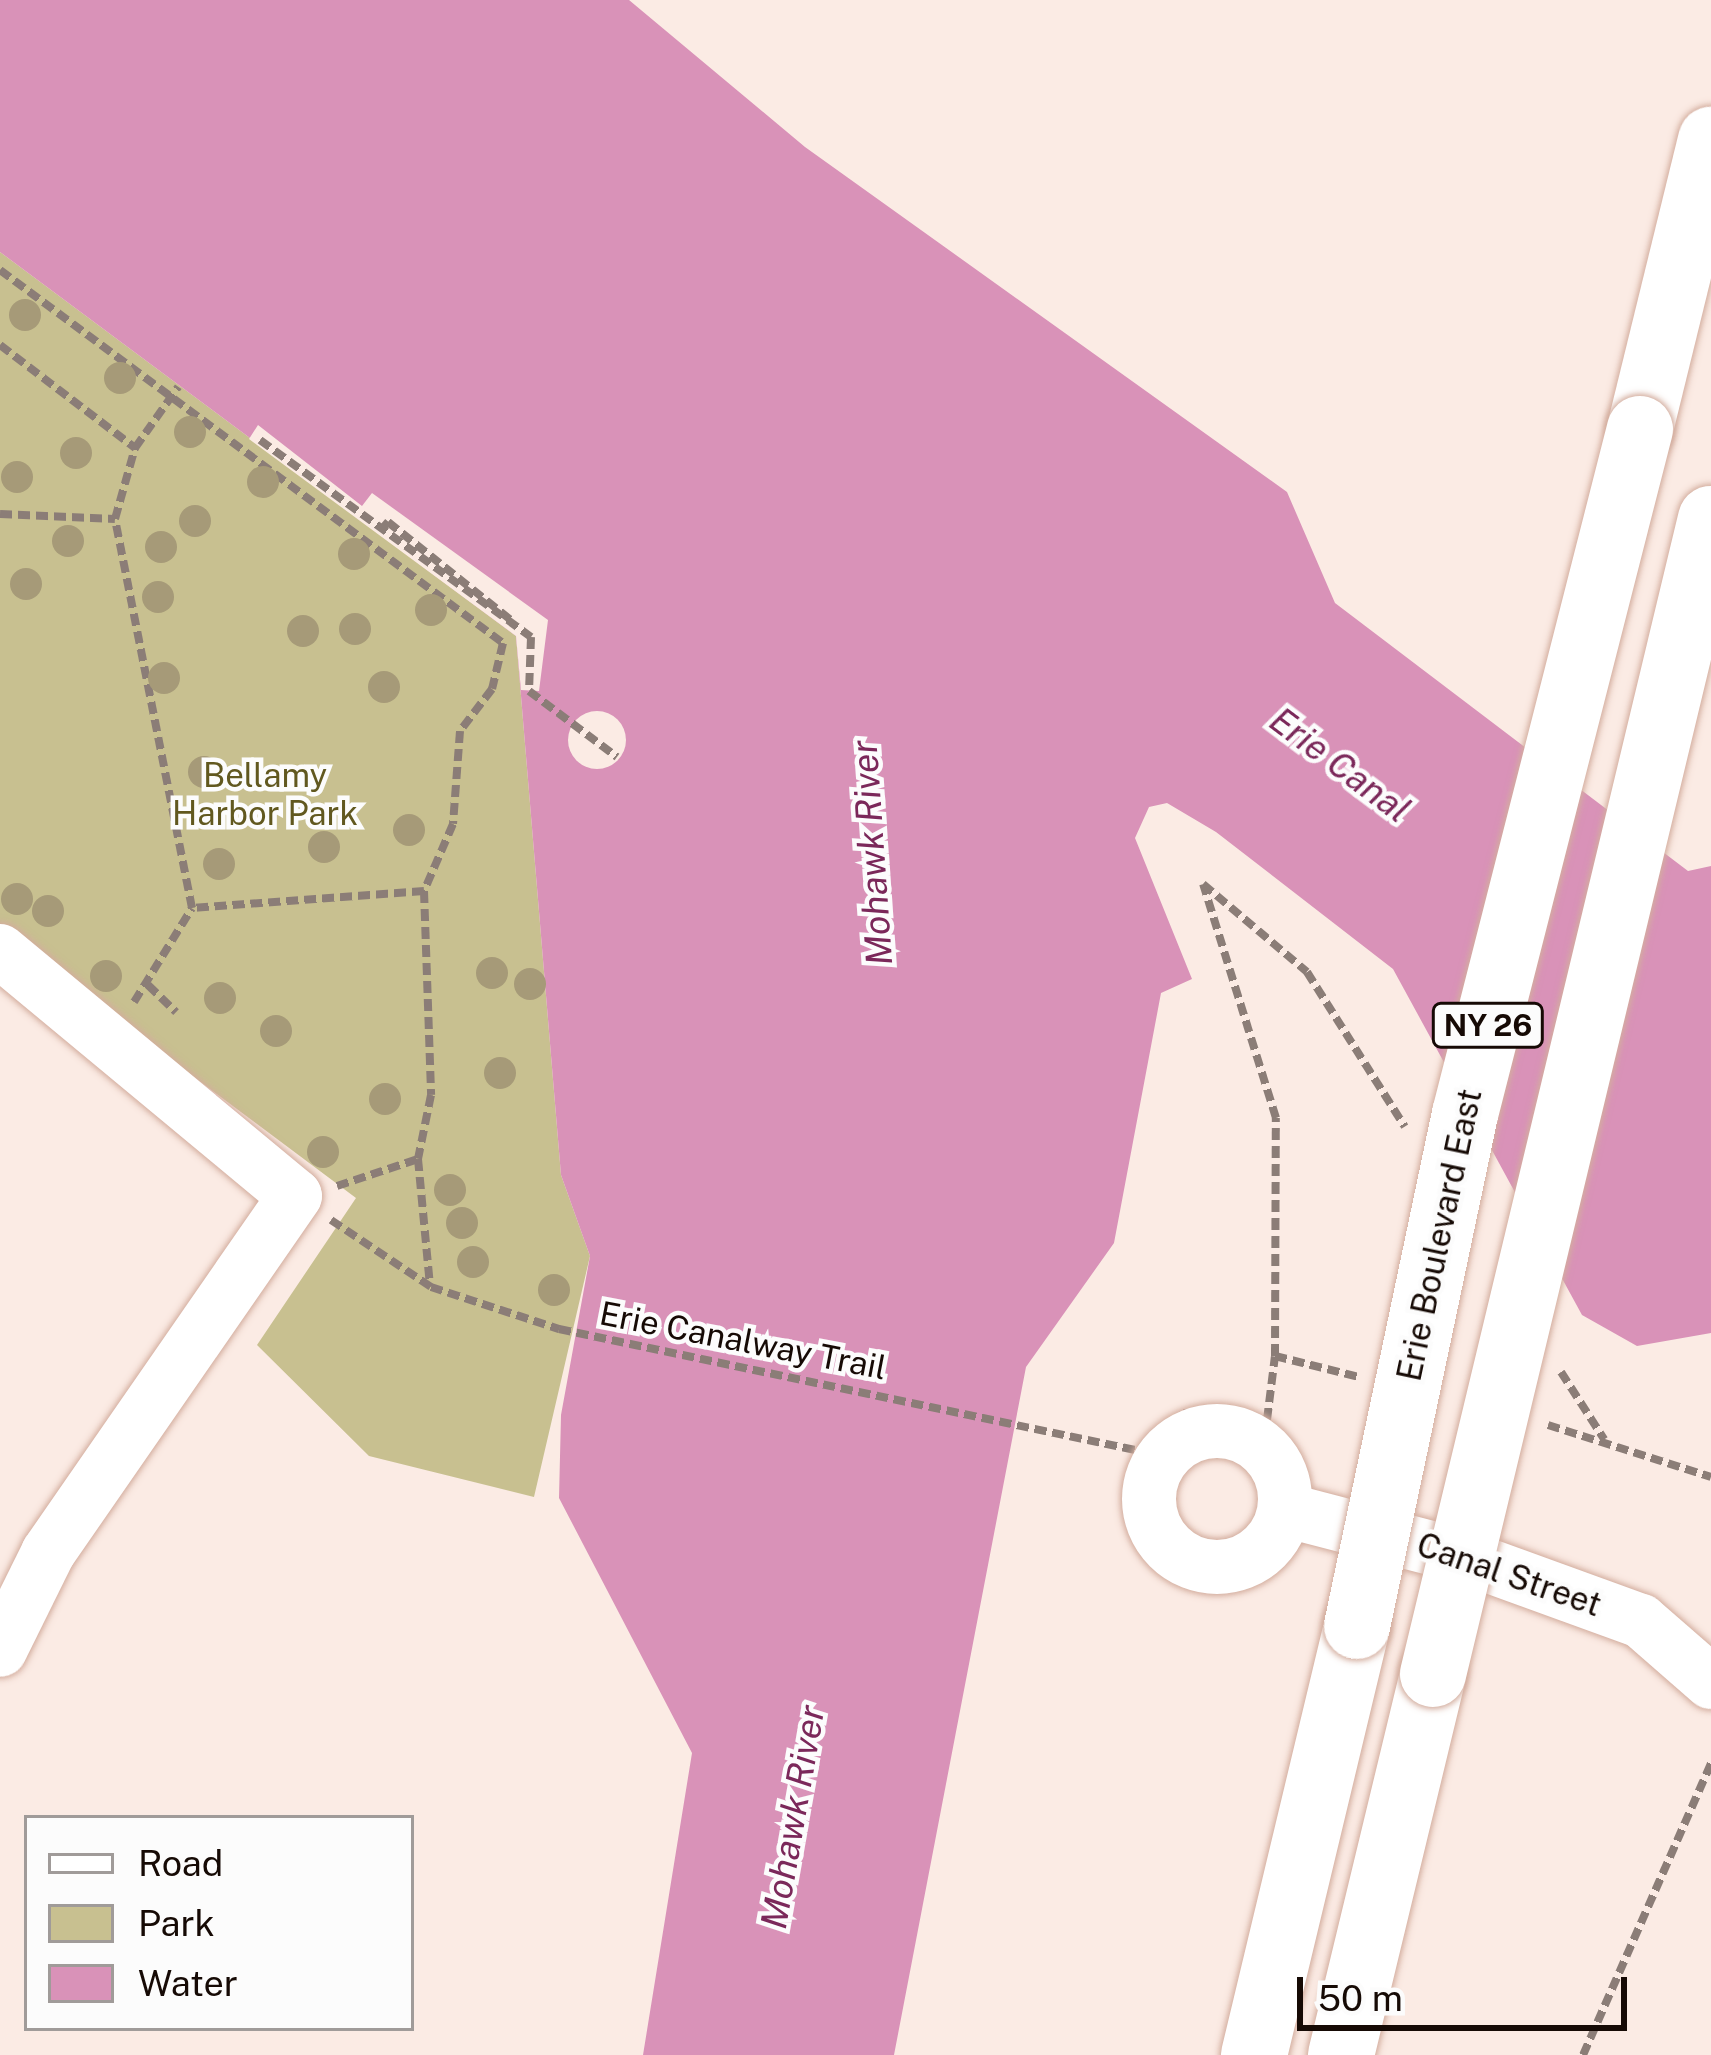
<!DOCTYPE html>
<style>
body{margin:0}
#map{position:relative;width:1711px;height:2055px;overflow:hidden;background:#fbebe4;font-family:"Public Sans",sans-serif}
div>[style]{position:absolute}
.green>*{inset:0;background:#c8c090}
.water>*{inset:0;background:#d992b8}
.pier>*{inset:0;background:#fbebe4}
.round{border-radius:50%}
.path>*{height:8px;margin-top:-4px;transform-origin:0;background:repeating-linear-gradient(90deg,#8b7d77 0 12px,transparent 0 18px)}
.roads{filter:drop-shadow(0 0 3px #d3ad9e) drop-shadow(0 0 3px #d3ad9e)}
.minor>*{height:54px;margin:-27px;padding:0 27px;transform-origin:27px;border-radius:27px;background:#fff}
.minor>.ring{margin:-27px;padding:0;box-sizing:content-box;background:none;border:54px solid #fff;border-radius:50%}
.highway>*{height:66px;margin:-33px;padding:0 33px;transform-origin:33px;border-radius:33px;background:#fff}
.bridges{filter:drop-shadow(0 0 3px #d3ad9e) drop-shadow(0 0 3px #d3ad9e)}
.highway-bridge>*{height:66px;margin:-33px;padding:0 33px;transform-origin:33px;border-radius:33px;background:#fff}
.trees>*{width:32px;height:32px;margin:-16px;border-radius:50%;background:#a69a78}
span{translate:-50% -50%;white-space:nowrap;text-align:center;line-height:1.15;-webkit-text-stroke:9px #fcfcfc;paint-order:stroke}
.shield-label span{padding:3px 9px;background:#fcfcfc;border:3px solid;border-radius:9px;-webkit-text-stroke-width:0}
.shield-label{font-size:30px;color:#160a05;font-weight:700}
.park-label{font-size:33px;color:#61581f}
.street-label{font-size:33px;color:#160a05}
.water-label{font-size:36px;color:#7b285a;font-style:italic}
.legend{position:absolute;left:24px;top:1815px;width:390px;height:216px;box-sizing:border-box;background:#fcfcfc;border:3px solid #a09b99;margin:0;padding:15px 21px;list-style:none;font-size:36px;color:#160a05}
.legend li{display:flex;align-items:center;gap:24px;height:60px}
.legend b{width:60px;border:3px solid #a09b99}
.scale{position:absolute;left:1297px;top:1977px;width:330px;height:54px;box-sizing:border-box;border:6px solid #160a05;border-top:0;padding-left:15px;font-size:36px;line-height:42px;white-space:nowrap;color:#160a05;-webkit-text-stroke:9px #fcfcfc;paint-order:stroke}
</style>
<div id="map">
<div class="green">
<i style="clip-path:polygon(0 252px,516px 636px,561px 1175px,590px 1256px,534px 1497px,369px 1456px,257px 1345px,356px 1198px,0 932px)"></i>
</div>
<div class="water">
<i style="clip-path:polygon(0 0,629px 0,805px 147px,1287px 492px,1335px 603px,1688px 871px,1711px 866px,1711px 1333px,1637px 1346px,1582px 1315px,1393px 969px,1216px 832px,1167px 803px,1149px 807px,1135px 838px,1192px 979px,1161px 993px,1114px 1243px,1026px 1367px,894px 2055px,643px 2055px,692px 1753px,559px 1498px,561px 1415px,590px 1256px,561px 1175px,516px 636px,0 252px)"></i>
</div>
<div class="pier">
<i style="clip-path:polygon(258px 425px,362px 506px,372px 493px,548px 620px,539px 691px,521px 690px,516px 636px,249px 439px)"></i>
<i class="round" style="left:568px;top:711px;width:58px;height:58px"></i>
</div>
<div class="path">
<i style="left:0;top:270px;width:626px;rotate:36.56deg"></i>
<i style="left:503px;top:643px;width:47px;rotate:103.4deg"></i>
<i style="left:492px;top:689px;width:53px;rotate:127.3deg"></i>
<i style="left:460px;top:731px;width:93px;rotate:94.3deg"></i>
<i style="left:453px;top:824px;width:73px;rotate:113.4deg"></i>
<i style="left:424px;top:891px;width:233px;rotate:175.8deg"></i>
<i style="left:0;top:345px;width:170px;rotate:37.3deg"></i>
<i style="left:260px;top:440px;width:335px;rotate:36deg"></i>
<i style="left:531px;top:637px;width:54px;rotate:92.1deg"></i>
<i style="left:529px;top:691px;width:110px;rotate:36.9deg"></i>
<i style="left:0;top:514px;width:115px;rotate:2.5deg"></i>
<i style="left:381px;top:530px;width:11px;rotate:-49deg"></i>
<i style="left:388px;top:522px;width:159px;rotate:38.6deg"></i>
<i style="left:424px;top:891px;width:204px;rotate:88deg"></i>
<i style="left:431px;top:1095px;width:65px;rotate:101.5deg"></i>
<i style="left:418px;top:1159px;width:128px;rotate:84.6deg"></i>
<i style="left:148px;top:985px;width:39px;rotate:44deg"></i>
<i style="left:134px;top:1002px;width:110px;rotate:-58.3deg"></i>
<i style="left:192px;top:908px;width:397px;rotate:-101.2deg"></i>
<i style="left:115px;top:519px;width:74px;rotate:-74.3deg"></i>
<i style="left:135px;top:448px;width:75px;rotate:-54.8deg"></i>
<i style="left:337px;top:1186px;width:85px;rotate:-18.4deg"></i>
<i style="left:331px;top:1220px;width:120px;rotate:33.8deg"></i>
<i style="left:431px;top:1287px;width:135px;rotate:18.2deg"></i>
<i style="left:559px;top:1329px;width:618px;rotate:11.86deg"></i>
<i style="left:1164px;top:1456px;width:47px;rotate:-66.2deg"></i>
<i style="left:1183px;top:1413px;width:84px;rotate:4.8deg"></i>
<i style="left:1267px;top:1420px;width:64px;rotate:-82.9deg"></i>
<i style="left:1275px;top:1356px;width:87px;rotate:14deg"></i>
<i style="left:1275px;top:1356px;width:238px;rotate:-89.8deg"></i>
<i style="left:1276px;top:1118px;width:245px;rotate:-107.3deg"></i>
<i style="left:1203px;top:884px;width:136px;rotate:40.2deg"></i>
<i style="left:1307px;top:972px;width:183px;rotate:57.7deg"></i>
<i style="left:1561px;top:1372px;width:80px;rotate:57.3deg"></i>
<i style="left:1548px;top:1425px;width:171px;rotate:17.7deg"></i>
<i style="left:1583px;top:2055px;width:319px;rotate:-66.3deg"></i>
</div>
<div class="roads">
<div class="minor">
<i style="left:0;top:951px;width:383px;rotate:39.7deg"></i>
<i style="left:295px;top:1196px;width:434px;rotate:124.7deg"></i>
<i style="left:48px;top:1553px;width:108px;rotate:116.3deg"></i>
<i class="ring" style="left:1149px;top:1431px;width:82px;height:82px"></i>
<i style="left:1285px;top:1510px;width:183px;rotate:14.6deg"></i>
<i style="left:1462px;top:1556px;width:190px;rotate:20deg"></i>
<i style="left:1641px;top:1621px;width:93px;rotate:41.1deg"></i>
</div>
<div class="highway">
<i style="left:1640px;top:429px;width:298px;rotate:-76.2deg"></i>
<i style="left:1254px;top:2055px;width:441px;rotate:-76.5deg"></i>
<i style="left:1341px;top:2055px;width:392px;rotate:-76.4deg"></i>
</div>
</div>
<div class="bridges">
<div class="highway-bridge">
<i style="left:1357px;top:1626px;width:523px;rotate:-78.09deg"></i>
<i style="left:1465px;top:1114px;width:707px;rotate:-75.67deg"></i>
<i style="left:1433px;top:1674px;width:1188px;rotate:-76.47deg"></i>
</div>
</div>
<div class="trees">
<i style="left:25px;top:315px"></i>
<i style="left:120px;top:378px"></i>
<i style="left:190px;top:432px"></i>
<i style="left:76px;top:453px"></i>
<i style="left:17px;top:477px"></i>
<i style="left:263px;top:482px"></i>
<i style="left:195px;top:521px"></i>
<i style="left:68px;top:541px"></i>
<i style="left:161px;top:547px"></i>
<i style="left:354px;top:554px"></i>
<i style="left:26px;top:584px"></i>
<i style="left:158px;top:597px"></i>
<i style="left:431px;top:610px"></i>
<i style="left:355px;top:629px"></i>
<i style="left:303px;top:631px"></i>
<i style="left:164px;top:678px"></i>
<i style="left:384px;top:687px"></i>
<i style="left:204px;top:772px"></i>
<i style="left:409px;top:830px"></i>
<i style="left:324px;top:847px"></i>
<i style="left:219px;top:864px"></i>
<i style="left:17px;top:899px"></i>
<i style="left:48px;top:911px"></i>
<i style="left:492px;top:973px"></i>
<i style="left:106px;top:976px"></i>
<i style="left:530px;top:984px"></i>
<i style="left:220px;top:998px"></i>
<i style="left:276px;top:1031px"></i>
<i style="left:500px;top:1073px"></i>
<i style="left:385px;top:1099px"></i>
<i style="left:323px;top:1152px"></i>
<i style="left:450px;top:1190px"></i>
<i style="left:462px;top:1223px"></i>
<i style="left:473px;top:1262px"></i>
<i style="left:554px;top:1290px"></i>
</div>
<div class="shield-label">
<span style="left:1488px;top:1025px">NY 26</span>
</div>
<div class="park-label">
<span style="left:265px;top:795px">Bellamy<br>Harbor Park</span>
</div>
<div class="street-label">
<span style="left:1440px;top:1235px;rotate:-78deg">Erie Boulevard East</span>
<span style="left:743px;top:1341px;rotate:11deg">Erie Canalway Trail</span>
<span style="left:1509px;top:1575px;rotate:19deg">Canal Street</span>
</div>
<div class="water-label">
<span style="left:1340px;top:765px;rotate:37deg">Erie Canal</span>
<span style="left:872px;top:853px;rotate:-94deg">Mohawk River</span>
<span style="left:793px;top:1817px;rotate:-80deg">Mohawk River</span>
</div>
<ul class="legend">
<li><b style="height:15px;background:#fff"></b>Road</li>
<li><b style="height:33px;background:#c8c090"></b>Park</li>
<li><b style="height:33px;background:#d992b8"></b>Water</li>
</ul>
<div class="scale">50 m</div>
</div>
